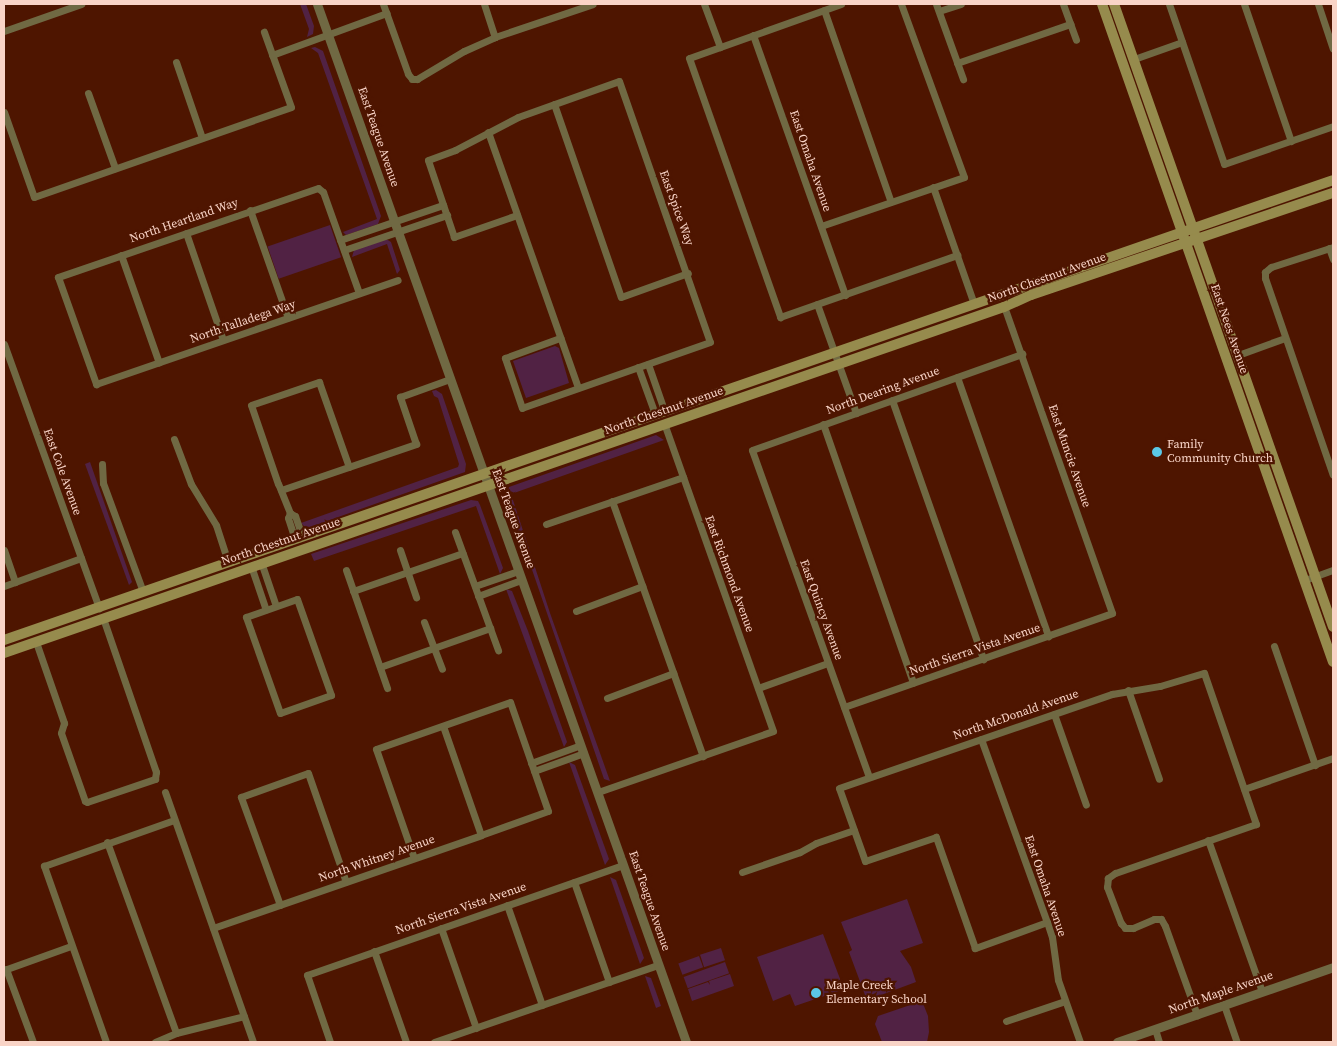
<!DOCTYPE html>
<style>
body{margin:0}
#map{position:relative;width:1337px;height:1046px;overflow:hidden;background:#4e1500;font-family:"Source Serif 4",serif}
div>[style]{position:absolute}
.green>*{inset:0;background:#512244;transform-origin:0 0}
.minor>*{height:7px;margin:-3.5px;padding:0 3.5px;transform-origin:3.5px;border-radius:3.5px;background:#706943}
.tertiary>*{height:9px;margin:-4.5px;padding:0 4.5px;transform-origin:4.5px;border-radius:4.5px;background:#706943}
.secondary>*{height:10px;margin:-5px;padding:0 5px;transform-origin:5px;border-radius:5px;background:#968b4d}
.dots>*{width:14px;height:14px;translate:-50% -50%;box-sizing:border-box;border:2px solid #4e1500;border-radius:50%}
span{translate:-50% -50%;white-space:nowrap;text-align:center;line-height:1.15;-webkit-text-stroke:4.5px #4e1500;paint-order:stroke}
.street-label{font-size:12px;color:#f9d4c7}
.poi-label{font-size:12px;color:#f9d4c7}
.left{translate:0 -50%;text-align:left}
.frame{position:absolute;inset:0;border:5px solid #f9d4c7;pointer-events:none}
</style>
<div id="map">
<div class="green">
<i style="clip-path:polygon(300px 4px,306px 4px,314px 26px,313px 34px,307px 37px,309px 29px)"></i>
<i style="clip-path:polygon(315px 47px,323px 51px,381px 216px,378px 224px,346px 235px,343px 232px,377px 219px,318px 53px,311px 48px)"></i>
<i style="left:330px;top:225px;width:34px;height:66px;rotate:71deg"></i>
<i style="clip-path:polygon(386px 239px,391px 242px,400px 270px,397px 274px,387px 244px,352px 257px,354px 250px)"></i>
<i style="clip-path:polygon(555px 346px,559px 348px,569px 383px,526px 398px,513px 361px)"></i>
<i style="clip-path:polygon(436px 390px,442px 394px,466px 464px,465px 472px,310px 527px,304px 526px,301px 523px,458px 467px,459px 464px,438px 398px,434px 396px,432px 391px)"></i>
<i style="clip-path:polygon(656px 435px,664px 440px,514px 493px,512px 497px,550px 613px,610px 781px,604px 779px,506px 494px,509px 487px)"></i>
<i style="clip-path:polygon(90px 462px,132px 582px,129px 585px,85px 464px)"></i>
<i style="clip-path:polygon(471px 500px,478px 501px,480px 505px,503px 568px,500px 574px,476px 506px,314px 561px,311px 554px)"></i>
<i style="clip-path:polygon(506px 589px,512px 591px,528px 631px,567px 742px,564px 747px)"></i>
<i style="clip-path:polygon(569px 762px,575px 765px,609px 859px,605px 865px)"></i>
<i style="clip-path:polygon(610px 877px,616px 880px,644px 958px,640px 964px)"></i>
<i style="clip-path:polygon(907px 899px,923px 943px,900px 951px,911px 967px,916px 982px,873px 998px,865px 995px,849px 952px,852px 950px,841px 922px)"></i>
<i style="clip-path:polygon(823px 934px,842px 984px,839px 991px,795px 1006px,790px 994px,773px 1001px,757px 957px)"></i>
<i style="left:721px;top:948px;width:13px;height:22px;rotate:72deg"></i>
<i style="left:699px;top:956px;width:12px;height:22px;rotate:70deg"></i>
<i style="left:725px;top:962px;width:12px;height:44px;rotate:70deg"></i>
<i style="clip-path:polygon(730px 974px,734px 986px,692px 1001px,688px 989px,708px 982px,710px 985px,709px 981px)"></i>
<i style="clip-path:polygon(645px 976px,651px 978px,661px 1006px,656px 1008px)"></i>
<i style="clip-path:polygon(922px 1001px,928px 1016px,929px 1032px,927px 1042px,882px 1042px,875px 1024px,878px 1016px)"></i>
</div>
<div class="minor">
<i style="left:383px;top:4px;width:74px;rotate:70.3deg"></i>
<i style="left:408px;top:74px;width:6px;rotate:51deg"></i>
<i style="left:412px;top:79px;width:5px"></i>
<i style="left:417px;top:79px;width:55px;rotate:-30.8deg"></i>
<i style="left:464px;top:51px;width:34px;rotate:-24deg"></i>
<i style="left:495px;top:37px;width:103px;rotate:-18.6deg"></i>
<i style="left:484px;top:4px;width:35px;rotate:72deg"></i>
<i style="left:704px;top:4px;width:46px;rotate:69.6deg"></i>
<i style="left:841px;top:4px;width:161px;rotate:160.4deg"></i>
<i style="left:689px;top:58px;width:275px;rotate:70.6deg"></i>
<i style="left:780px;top:317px;width:188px;rotate:-19.3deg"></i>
<i style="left:936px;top:4px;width:80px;rotate:70.2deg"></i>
<i style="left:1063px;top:4px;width:38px;rotate:70deg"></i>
<i style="left:1169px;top:4px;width:169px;rotate:71deg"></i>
<i style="left:1224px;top:164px;width:115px;rotate:-19.2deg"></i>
<i style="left:1244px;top:4px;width:145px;rotate:71.1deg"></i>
<i style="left:1318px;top:4px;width:47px;rotate:71.6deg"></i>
<i style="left:824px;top:10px;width:203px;rotate:70.8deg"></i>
<i style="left:939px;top:11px;width:23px;rotate:-18deg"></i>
<i style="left:4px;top:31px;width:82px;rotate:-19.3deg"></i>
<i style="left:753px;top:35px;width:276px;rotate:70.5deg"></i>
<i style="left:272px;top:55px;width:122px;rotate:-20.1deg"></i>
<i style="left:1134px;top:59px;width:51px;rotate:-19.5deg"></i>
<i style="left:176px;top:62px;width:80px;rotate:71.1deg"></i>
<i style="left:957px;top:63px;width:120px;rotate:-19deg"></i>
<i style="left:88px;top:93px;width:80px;rotate:70.2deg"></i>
<i style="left:554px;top:104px;width:204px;rotate:70.9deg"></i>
<i style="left:621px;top:297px;width:71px;rotate:-19.7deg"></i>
<i style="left:4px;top:112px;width:90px;rotate:70.6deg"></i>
<i style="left:34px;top:197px;width:272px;rotate:-19.3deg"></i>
<i style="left:291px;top:107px;width:80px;rotate:-109.8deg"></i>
<i style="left:488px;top:132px;width:271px;rotate:70.6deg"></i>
<i style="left:933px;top:187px;width:124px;rotate:70.7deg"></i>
<i style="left:250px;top:210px;width:114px;rotate:70.6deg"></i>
<i style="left:517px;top:215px;width:67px;rotate:160.8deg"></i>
<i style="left:454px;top:237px;width:81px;rotate:-108.7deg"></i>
<i style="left:428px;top:160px;width:29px;rotate:-20deg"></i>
<i style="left:455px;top:150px;width:71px;rotate:-27.6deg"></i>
<i style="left:518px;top:117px;width:107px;rotate:-19.6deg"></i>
<i style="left:619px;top:81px;width:276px;rotate:70.8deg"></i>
<i style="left:710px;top:342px;width:199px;rotate:160.7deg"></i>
<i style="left:522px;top:408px;width:53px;rotate:-108.8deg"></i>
<i style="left:505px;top:358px;width:59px;rotate:-20deg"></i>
<i style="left:821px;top:226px;width:151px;rotate:-18.9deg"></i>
<i style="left:964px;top:177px;width:184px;rotate:-110deg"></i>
<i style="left:186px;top:233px;width:113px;rotate:70.9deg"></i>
<i style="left:340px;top:240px;width:109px;rotate:-18.8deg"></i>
<i style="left:1333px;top:247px;width:65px;rotate:162.1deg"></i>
<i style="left:1271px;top:267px;width:8px;rotate:140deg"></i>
<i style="left:1265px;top:272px;width:6px;rotate:90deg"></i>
<i style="left:1265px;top:278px;width:208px;rotate:71deg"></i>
<i style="left:1329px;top:248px;width:12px;rotate:70deg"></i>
<i style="left:344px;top:250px;width:109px;rotate:-18.8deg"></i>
<i style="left:121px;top:255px;width:114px;rotate:70.6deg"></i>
<i style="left:359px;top:293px;width:107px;rotate:-109.6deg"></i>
<i style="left:323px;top:192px;width:6px;rotate:-141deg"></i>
<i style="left:318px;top:188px;width:275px;rotate:161.1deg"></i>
<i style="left:58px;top:277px;width:114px;rotate:70.4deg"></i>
<i style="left:96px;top:384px;width:319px;rotate:-19deg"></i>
<i style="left:817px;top:304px;width:116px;rotate:70.3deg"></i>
<i style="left:4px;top:344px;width:281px;rotate:70.2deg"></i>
<i style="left:1238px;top:355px;width:50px;rotate:-19.9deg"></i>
<i style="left:648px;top:364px;width:49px;rotate:70.8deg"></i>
<i style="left:638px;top:367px;width:50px;rotate:70.1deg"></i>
<i style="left:957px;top:377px;width:275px;rotate:70.6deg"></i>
<i style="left:892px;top:400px;width:275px;rotate:70.6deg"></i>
<i style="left:823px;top:424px;width:274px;rotate:70.8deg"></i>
<i style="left:174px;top:439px;width:48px;rotate:69.3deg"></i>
<i style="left:191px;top:484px;width:48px;rotate:58.6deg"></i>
<i style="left:216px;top:525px;width:39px;rotate:72deg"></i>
<i style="left:102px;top:464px;width:19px;rotate:87deg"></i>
<i style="left:103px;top:483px;width:116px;rotate:69.8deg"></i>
<i style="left:281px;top:490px;width:143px;rotate:-18.8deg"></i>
<i style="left:416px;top:444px;width:50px;rotate:-108.8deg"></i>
<i style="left:400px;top:397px;width:53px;rotate:-19.8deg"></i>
<i style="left:612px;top:501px;width:271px;rotate:70.4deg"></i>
<i style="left:290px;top:513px;width:5px;rotate:112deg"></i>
<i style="left:288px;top:518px;width:22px;rotate:72deg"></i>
<i style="left:546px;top:524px;width:145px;rotate:-18.9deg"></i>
<i style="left:455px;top:532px;width:126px;rotate:70deg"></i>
<i style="left:302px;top:536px;width:21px;rotate:-109deg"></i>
<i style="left:295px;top:516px;width:6px;rotate:-149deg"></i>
<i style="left:290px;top:513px;width:31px;rotate:-112deg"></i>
<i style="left:278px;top:484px;width:83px;rotate:-108.9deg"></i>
<i style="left:251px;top:405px;width:72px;rotate:-18.7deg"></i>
<i style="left:319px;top:382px;width:90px;rotate:70.6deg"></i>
<i style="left:4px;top:550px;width:34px;rotate:71deg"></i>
<i style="left:400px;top:550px;width:50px;rotate:71.2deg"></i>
<i style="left:261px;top:562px;width:46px;rotate:71.2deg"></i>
<i style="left:251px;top:566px;width:46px;rotate:71.2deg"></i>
<i style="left:346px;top:570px;width:125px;rotate:70.8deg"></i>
<i style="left:1305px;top:580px;width:30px;rotate:-20deg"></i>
<i style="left:4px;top:586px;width:82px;rotate:-20deg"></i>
<i style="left:475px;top:586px;width:46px;rotate:-19.2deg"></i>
<i style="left:353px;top:591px;width:116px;rotate:-19.1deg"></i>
<i style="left:478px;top:596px;width:46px;rotate:-20.4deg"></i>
<i style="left:297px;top:599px;width:102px;rotate:70.5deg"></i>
<i style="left:331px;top:695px;width:54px;rotate:160.6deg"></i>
<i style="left:280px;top:713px;width:102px;rotate:-109.5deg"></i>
<i style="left:246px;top:617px;width:54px;rotate:-19.4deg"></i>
<i style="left:576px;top:611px;width:71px;rotate:-20.7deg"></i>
<i style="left:424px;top:622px;width:50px;rotate:69deg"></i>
<i style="left:36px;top:642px;width:86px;rotate:70.9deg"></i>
<i style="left:64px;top:723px;width:10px;rotate:107deg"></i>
<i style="left:61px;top:733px;width:72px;rotate:70.6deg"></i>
<i style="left:85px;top:801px;width:2px;rotate:27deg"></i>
<i style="left:87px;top:802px;width:72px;rotate:-18.7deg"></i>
<i style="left:155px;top:779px;width:7px;rotate:-82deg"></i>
<i style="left:156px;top:772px;width:163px;rotate:-109deg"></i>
<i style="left:1274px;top:646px;width:126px;rotate:71deg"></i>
<i style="left:380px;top:667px;width:117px;rotate:-19.5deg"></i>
<i style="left:758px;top:688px;width:74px;rotate:-19.7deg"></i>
<i style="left:1128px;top:690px;width:94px;rotate:70.8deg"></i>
<i style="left:607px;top:698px;width:71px;rotate:-20.7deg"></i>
<i style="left:844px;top:707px;width:284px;rotate:-19.3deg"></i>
<i style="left:1112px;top:613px;width:324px;rotate:-109.4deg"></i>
<i style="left:1054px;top:714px;width:96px;rotate:70.6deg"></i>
<i style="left:443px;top:726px;width:115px;rotate:70.8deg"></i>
<i style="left:981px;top:739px;width:195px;rotate:70.2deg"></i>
<i style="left:1047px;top:922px;width:16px;rotate:72deg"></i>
<i style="left:1052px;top:937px;width:43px;rotate:82.1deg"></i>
<i style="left:1058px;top:980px;width:66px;rotate:70.5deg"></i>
<i style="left:531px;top:763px;width:53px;rotate:-19.8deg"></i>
<i style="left:534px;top:771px;width:53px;rotate:-19.8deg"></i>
<i style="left:869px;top:777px;width:347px;rotate:-109.7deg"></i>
<i style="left:752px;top:450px;width:287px;rotate:-19.6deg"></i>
<i style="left:1244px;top:789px;width:94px;rotate:-19.2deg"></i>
<i style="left:165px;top:792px;width:265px;rotate:70.6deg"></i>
<i style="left:598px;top:792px;width:185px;rotate:-19.2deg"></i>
<i style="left:773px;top:731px;width:326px;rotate:-109.5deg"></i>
<i style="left:1208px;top:840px;width:161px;rotate:70.4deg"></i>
<i style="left:107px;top:842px;width:203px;rotate:70.1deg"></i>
<i style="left:742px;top:872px;width:61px;rotate:-19deg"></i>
<i style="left:800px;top:852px;width:18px;rotate:-29deg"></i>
<i style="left:816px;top:843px;width:40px;rotate:-18.9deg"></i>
<i style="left:574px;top:882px;width:106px;rotate:70.7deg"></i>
<i style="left:280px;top:905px;width:115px;rotate:-109.9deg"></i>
<i style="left:241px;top:797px;width:71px;rotate:-19.7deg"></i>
<i style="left:308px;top:773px;width:115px;rotate:70.8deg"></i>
<i style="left:507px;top:905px;width:106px;rotate:70.7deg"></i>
<i style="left:1047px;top:922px;width:77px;rotate:160.1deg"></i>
<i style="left:975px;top:948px;width:118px;rotate:-109.4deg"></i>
<i style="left:936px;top:837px;width:75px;rotate:161.3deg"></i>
<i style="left:865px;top:861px;width:77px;rotate:-109.6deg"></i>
<i style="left:839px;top:788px;width:289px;rotate:-19deg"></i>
<i style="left:1112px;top:694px;width:49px;rotate:-9.5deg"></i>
<i style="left:1160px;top:686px;width:46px;rotate:-16.5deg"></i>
<i style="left:1204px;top:673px;width:160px;rotate:71deg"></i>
<i style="left:1256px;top:824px;width:149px;rotate:160.8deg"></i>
<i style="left:1115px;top:873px;width:9px;rotate:144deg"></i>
<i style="left:1108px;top:878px;width:9px;rotate:96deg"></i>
<i style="left:1107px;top:887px;width:39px;rotate:69deg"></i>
<i style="left:1121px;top:923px;width:6px;rotate:51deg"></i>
<i style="left:1125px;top:928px;width:8px"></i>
<i style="left:1133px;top:928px;width:23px;rotate:-23deg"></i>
<i style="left:1154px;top:919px;width:7px"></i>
<i style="left:1161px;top:919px;width:8px;rotate:60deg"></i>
<i style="left:1165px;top:926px;width:95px;rotate:70.2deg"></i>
<i style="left:213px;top:928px;width:284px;rotate:-19.1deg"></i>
<i style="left:481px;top:835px;width:71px;rotate:-19.7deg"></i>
<i style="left:548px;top:811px;width:115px;rotate:-109.2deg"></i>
<i style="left:510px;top:702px;width:142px;rotate:160.7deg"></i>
<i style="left:376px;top:749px;width:115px;rotate:70.8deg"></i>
<i style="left:441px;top:928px;width:106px;rotate:70.7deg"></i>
<i style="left:374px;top:951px;width:96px;rotate:70.6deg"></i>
<i style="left:6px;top:969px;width:78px;rotate:69.7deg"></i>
<i style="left:4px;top:970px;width:71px;rotate:-19.7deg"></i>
<i style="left:1224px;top:1005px;width:39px;rotate:71deg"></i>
<i style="left:1006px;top:1021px;width:62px;rotate:-18.7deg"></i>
<i style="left:1155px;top:1029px;width:14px;rotate:73deg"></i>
<i style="left:106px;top:1042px;width:187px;rotate:-109.4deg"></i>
<i style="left:44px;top:866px;width:138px;rotate:-19.5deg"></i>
<i style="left:155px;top:1042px;width:23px;rotate:-23deg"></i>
<i style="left:176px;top:1033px;width:70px;rotate:-14deg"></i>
<i style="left:330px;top:1042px;width:71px;rotate:-108.9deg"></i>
<i style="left:307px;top:975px;width:335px;rotate:-19.2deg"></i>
<i style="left:434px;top:1042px;width:237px;rotate:-19deg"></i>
</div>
<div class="tertiary">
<i style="left:317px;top:4px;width:1102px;rotate:70.43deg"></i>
<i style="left:1117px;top:1042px;width:229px;rotate:-19.1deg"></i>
</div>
<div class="secondary">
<i style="left:1102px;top:4px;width:697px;rotate:70.66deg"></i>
<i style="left:1114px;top:4px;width:660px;rotate:70.63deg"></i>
<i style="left:4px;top:640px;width:1406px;rotate:-19.09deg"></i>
<i style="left:4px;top:653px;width:1058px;rotate:-19.09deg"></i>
<i style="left:1004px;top:307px;width:30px;rotate:-24deg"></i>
<i style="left:1031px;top:295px;width:319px;rotate:-18.7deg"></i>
</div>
<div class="dots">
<i style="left:1157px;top:452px;background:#5bc8e6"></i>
<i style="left:816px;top:993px;background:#5bc8e6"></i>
</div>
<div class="street-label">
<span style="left:378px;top:137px;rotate:71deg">East Teague Avenue</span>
<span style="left:810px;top:161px;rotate:71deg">East Omaha Avenue</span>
<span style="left:676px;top:208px;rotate:70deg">East Spice Way</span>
<span style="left:184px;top:221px;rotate:-19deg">North Heartland Way</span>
<span style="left:1047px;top:278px;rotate:-20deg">North Chestnut Avenue</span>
<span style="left:243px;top:322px;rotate:-19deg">North Talladega Way</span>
<span style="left:1229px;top:329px;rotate:71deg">East Nees Avenue</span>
<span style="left:883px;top:391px;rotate:-20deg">North Dearing Avenue</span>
<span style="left:664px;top:411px;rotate:-19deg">North Chestnut Avenue</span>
<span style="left:1069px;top:456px;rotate:71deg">East Muncie Avenue</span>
<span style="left:62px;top:472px;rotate:70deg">East Cole Avenue</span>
<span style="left:513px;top:519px;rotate:70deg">East Teague Avenue</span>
<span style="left:281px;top:542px;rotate:-19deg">North Chestnut Avenue</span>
<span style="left:729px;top:574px;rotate:70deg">East Richmond Avenue</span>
<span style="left:821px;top:610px;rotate:70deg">East Quincy Avenue</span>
<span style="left:975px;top:650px;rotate:-19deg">North Sierra Vista Avenue</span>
<span style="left:1016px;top:715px;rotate:-19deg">North McDonald Avenue</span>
<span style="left:377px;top:859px;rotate:-19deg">North Whitney Avenue</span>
<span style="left:1045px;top:886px;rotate:71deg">East Omaha Avenue</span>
<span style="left:649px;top:901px;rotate:71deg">East Teague Avenue</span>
<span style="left:461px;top:909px;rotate:-19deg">North Sierra Vista Avenue</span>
<span style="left:1221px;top:993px;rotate:-19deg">North Maple Avenue</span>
</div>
<div class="poi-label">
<span class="left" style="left:1167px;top:452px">Family<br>Community Church</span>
<span class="left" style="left:826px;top:993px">Maple Creek<br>Elementary School</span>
</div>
<div class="frame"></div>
</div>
